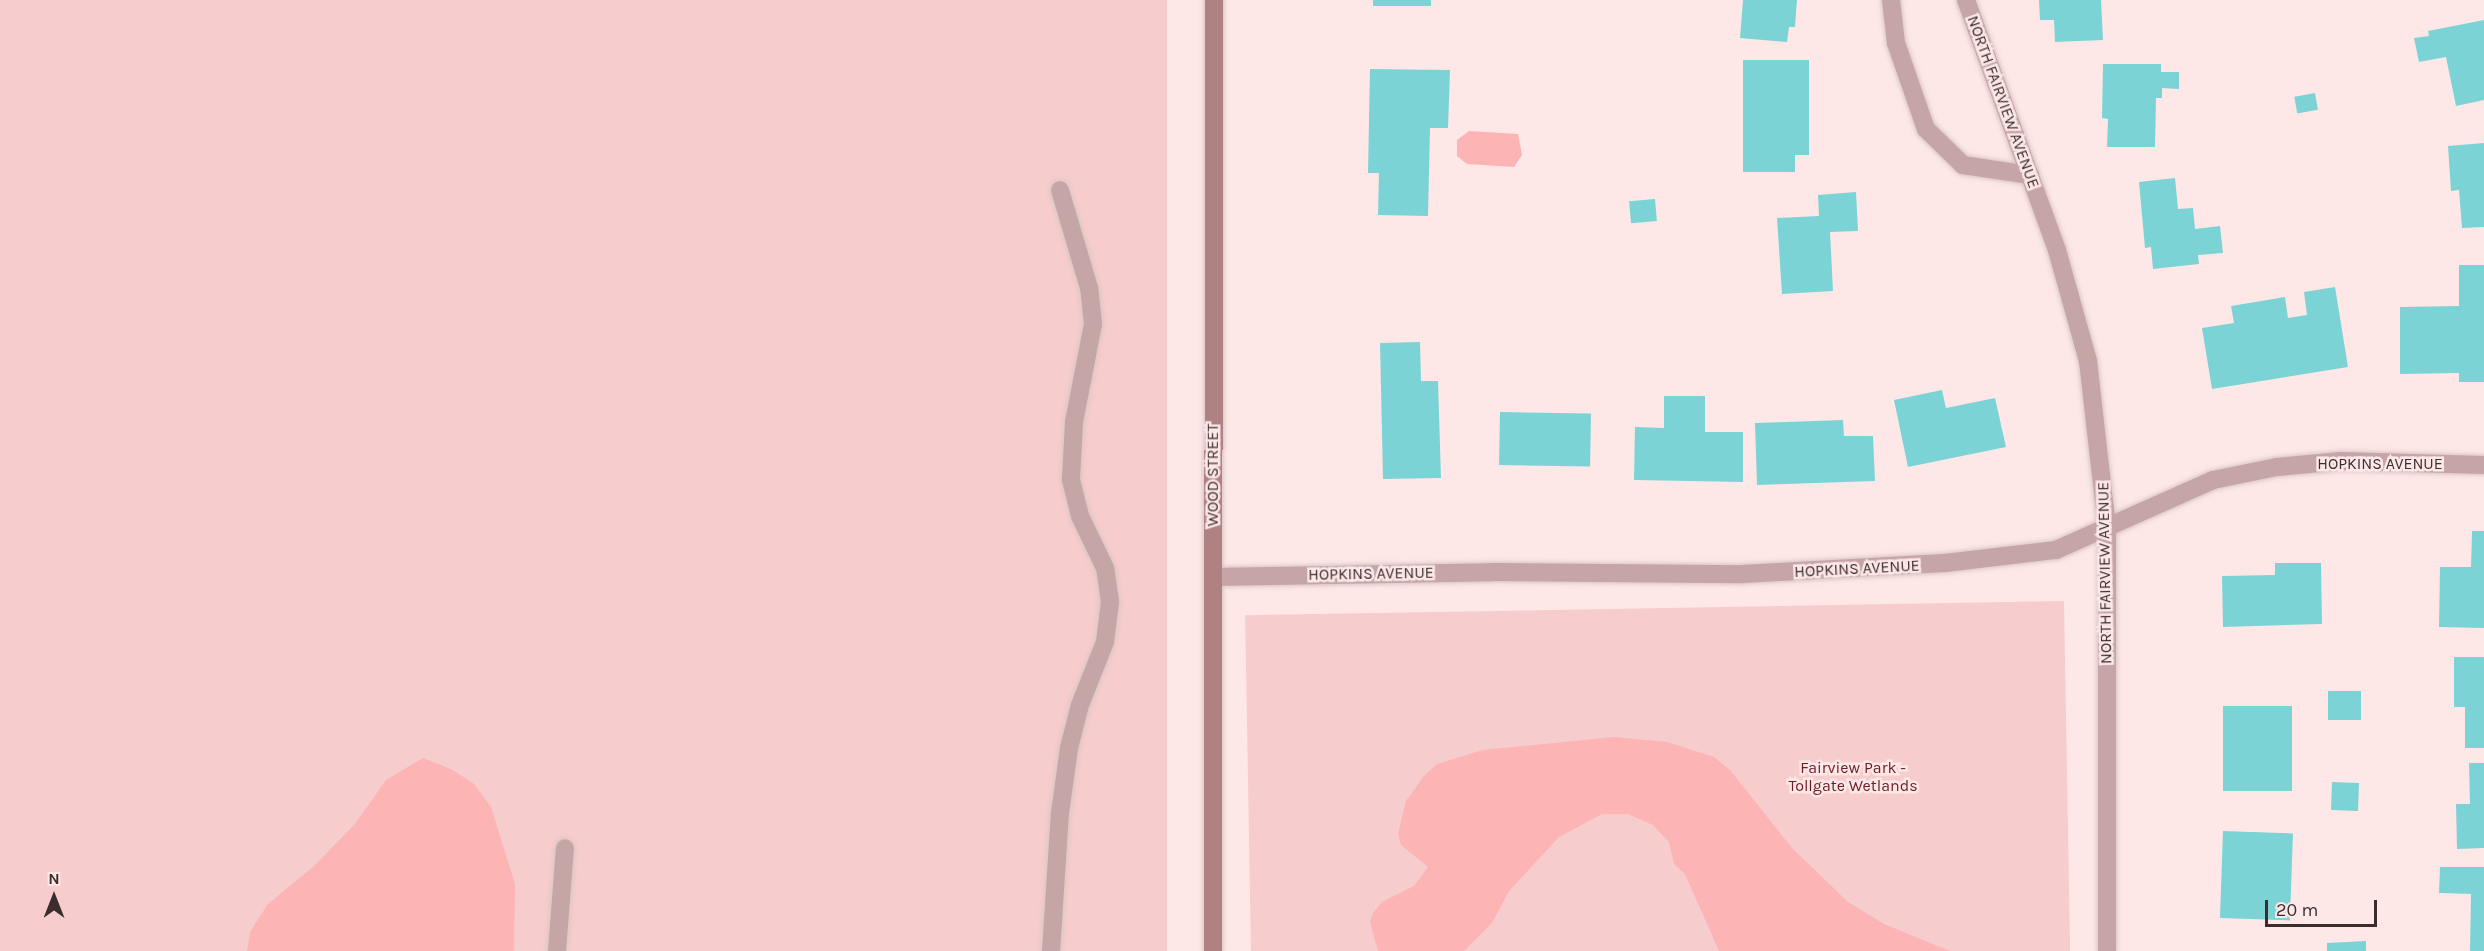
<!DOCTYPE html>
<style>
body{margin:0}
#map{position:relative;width:2484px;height:951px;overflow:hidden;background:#fde8e7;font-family:Karla,sans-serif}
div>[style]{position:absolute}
.green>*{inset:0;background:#f6cccc;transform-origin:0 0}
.water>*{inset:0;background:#fcb4b5}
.building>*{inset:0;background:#7cd3d5;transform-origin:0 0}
.roads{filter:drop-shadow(0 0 2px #dac6c6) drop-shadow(0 0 2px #dac6c6)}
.lane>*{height:18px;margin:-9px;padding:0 9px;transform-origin:9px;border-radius:9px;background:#c5a5a5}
.street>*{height:18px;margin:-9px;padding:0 9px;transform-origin:9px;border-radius:9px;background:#c5a5a5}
.secondary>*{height:18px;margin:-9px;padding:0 9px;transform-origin:9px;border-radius:9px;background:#b08182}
span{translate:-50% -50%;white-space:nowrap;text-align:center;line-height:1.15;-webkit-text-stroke:5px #fde8e7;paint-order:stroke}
.street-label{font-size:16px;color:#3b2d2d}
.park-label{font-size:16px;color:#6d1b25}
.north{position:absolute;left:24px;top:867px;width:60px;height:60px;-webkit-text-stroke:4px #fde8e7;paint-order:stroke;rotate:0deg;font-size:16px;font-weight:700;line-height:24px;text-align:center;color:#3b2d2d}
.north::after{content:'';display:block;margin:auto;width:21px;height:27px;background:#3b2d2d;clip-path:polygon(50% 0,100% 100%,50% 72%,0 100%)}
.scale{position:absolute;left:2265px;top:900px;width:112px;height:27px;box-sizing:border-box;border:3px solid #3b2d2d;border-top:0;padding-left:8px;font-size:18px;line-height:21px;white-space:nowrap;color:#3b2d2d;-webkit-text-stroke:4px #fde8e7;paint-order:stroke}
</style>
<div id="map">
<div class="green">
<i style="left:0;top:0;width:1167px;height:951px"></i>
<i style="left:2064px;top:601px;width:350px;height:819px;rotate:89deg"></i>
</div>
<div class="water">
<i style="clip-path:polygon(1469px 131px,1518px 134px,1522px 155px,1514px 167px,1467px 164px,1457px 156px,1457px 140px)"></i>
<i style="clip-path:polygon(1614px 737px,1667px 742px,1714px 757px,1730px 770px,1792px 848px,1848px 902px,1884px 924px,1950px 951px,1719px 951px,1685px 874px,1674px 864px,1669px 842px,1653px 825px,1628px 814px,1602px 814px,1559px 837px,1509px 891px,1492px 923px,1464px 951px,1378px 951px,1370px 922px,1373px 913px,1382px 902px,1414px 886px,1428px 867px,1401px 845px,1398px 834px,1406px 801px,1424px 776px,1437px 764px,1483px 750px)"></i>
<i style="clip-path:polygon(423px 758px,453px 770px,474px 784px,491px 807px,515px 884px,514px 951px,247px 951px,250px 932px,268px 904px,313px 867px,355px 824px,386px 780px)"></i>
</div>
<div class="building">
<i style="left:1373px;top:0;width:58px;height:6px"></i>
<i style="clip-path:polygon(1743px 0,1797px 0,1795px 27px,1789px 27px,1787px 42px,1740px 38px)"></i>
<i style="clip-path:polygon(2039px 0,2101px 0,2103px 40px,2055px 42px,2054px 20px,2040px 20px)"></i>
<i style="clip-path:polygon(2484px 20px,2484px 100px,2456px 106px,2446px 57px,2419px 62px,2414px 38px,2429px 36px,2428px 31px)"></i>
<i style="clip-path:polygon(1743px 60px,1809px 60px,1809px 155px,1795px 155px,1795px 172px,1743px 172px)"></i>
<i style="clip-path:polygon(2103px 64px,2161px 64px,2161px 72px,2179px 72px,2179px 89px,2162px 88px,2162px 98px,2156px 98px,2155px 147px,2107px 147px,2108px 119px,2102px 118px)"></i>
<i style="clip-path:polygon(1370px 69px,1450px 70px,1448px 128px,1430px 128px,1428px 216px,1378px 215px,1379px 173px,1368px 173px)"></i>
<i style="left:2315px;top:93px;width:17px;height:21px;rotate:80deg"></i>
<i style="clip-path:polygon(2484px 143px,2484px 227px,2462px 228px,2459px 190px,2451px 191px,2448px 146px)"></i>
<i style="clip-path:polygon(2175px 178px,2178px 209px,2193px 208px,2195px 229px,2220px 226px,2223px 253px,2198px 255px,2199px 264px,2153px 269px,2151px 247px,2145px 248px,2139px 182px)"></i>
<i style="clip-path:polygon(1856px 192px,1858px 231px,1830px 232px,1833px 291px,1782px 294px,1777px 218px,1819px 216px,1818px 195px)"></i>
<i style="left:1655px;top:199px;width:22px;height:26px;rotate:85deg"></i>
<i style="clip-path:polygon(2459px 265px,2484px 265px,2484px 382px,2459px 382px,2459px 373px,2400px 374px,2400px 307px,2459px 306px)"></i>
<i style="clip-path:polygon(2335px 287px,2348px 367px,2212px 389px,2202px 328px,2234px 323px,2231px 306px,2285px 297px,2288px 318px,2307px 315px,2304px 292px)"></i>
<i style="clip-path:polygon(1420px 342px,1421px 381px,1438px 381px,1441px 478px,1383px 479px,1380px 343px)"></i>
<i style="clip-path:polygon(1942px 390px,1946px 408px,1995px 398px,2006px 447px,1908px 467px,1894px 400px)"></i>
<i style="clip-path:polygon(1664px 396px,1705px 396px,1705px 432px,1743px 432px,1743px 482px,1634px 480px,1635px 427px,1664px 428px)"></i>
<i style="left:1500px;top:412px;width:91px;height:53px;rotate:1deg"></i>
<i style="clip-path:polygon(1843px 420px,1844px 436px,1873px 436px,1875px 481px,1757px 485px,1755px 423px)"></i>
<i style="clip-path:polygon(2472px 531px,2484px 531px,2484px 628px,2439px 627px,2440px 567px,2471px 567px)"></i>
<i style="clip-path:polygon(2275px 563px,2321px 563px,2322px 624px,2223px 627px,2222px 576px,2275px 575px)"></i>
<i style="clip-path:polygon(2454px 657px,2484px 657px,2484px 748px,2465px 748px,2465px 707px,2454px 707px)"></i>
<i style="left:2328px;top:691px;width:33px;height:29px"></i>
<i style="left:2223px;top:706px;width:69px;height:85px"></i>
<i style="clip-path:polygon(2469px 763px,2484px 763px,2484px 848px,2457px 849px,2456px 804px,2470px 804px)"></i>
<i style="left:2332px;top:782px;width:27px;height:28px;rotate:2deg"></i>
<i style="left:2223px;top:831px;width:70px;height:87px;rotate:2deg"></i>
<i style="clip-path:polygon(2440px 867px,2484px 867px,2484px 951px,2470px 951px,2471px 894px,2439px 893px)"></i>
<i style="clip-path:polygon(2366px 941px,2366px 951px,2327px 951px,2327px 943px)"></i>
</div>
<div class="roads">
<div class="lane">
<i style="left:557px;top:951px;width:103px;rotate:-85.6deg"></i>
<i style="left:1051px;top:951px;width:138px;rotate:-86.3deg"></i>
<i style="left:1060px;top:813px;width:66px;rotate:-82.1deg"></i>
<i style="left:1069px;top:748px;width:44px;rotate:-75.7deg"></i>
<i style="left:1080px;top:705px;width:68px;rotate:-68.4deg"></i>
<i style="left:1105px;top:642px;width:40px;rotate:-82.9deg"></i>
<i style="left:1110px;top:602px;width:34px;rotate:-98deg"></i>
<i style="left:1105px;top:568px;width:58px;rotate:-115.7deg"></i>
<i style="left:1080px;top:516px;width:38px;rotate:-104deg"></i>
<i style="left:1071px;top:479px;width:57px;rotate:-87deg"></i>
<i style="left:1074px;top:422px;width:100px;rotate:-79deg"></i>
<i style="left:1093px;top:324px;width:36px;rotate:-96deg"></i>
<i style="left:1089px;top:288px;width:102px;rotate:-106.5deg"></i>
</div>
<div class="street">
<i style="left:1891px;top:0;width:43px;rotate:83.4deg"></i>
<i style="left:1896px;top:43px;width:91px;rotate:70.8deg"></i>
<i style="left:1926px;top:129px;width:52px;rotate:44.2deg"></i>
<i style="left:1963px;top:165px;width:68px;rotate:8.5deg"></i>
<i style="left:1966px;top:0;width:266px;rotate:70deg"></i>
<i style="left:2057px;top:250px;width:115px;rotate:74.4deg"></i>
<i style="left:2088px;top:361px;width:167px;rotate:83.5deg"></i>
<i style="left:2107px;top:527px;width:424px;rotate:90deg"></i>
<i style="left:1213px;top:577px;width:279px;rotate:-1deg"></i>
<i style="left:1492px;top:572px;width:250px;rotate:0.5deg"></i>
<i style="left:1742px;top:574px;width:203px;rotate:-3.1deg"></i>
<i style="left:1945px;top:563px;width:112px;rotate:-6.7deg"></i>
<i style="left:2056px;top:550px;width:172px;rotate:-24deg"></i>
<i style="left:2213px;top:480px;width:65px;rotate:-11.5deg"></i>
<i style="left:2277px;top:467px;width:64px;rotate:-5.4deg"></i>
<i style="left:2341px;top:461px;width:143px;rotate:1.6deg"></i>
</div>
<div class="secondary">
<i style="left:1213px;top:951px;width:951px;rotate:-89.94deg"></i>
</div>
</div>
<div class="street-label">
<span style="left:2003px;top:102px;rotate:70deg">NORTH FAIRVIEW AVENUE</span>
<span style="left:2380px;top:464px">HOPKINS AVENUE</span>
<span style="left:1213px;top:475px;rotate:-90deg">WOOD STREET</span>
<span style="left:1857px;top:569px;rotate:-3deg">HOPKINS AVENUE</span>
<span style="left:2105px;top:573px;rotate:-91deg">NORTH FAIRVIEW AVENUE</span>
<span style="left:1371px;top:574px;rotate:-1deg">HOPKINS AVENUE</span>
</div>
<div class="park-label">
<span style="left:1853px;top:777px">Fairview Park -<br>Tollgate Wetlands</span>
</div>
<div class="north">N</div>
<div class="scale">20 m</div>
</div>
